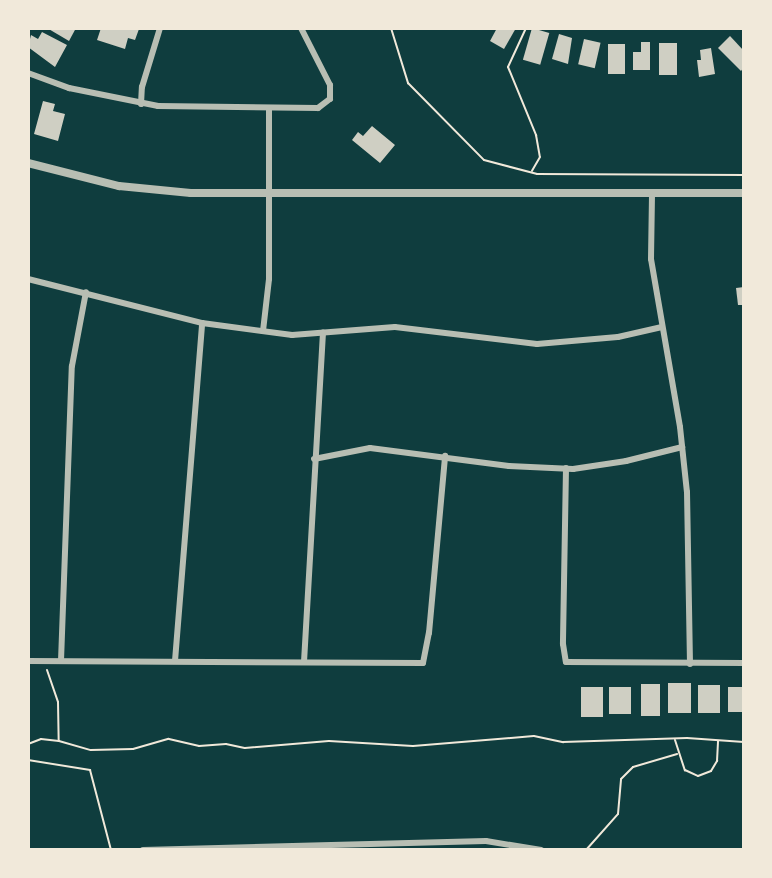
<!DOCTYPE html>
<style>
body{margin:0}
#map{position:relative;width:772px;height:878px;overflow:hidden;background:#0f3d3e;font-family:"Exo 2",sans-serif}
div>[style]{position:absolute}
.building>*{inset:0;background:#cfcfc3;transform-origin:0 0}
.path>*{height:2px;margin:-1px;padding:0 1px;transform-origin:1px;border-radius:1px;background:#f1e9da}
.minor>*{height:6px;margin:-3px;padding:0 3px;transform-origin:3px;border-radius:3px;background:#b8beb3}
.tertiary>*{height:8px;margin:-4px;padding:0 4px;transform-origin:4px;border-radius:4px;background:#b8beb3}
span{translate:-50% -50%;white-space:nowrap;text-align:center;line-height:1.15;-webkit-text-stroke:8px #f1e9da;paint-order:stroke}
.frame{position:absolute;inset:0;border:30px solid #f1e9da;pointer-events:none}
</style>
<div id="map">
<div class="building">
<i style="clip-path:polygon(47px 28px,76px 28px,69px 41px)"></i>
<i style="clip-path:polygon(101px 28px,136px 28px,139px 29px,135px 40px,128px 38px,125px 49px,97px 40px)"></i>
<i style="clip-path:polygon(497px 28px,516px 28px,504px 49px,490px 41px)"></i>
<i style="left:532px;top:28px;width:18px;height:33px;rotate:16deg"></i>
<i style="clip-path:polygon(42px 32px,67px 45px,55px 67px,28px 47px,31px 35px,38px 39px)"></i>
<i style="clip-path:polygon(559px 34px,572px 38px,568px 64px,552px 59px)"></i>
<i style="clip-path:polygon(730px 36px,744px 51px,744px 67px,741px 71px,718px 48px)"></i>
<i style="left:584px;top:39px;width:17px;height:26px;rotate:13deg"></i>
<i style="clip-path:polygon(641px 42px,650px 42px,650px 70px,633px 70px,633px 52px,641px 52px)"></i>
<i style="left:659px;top:43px;width:18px;height:32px"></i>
<i style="left:608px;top:44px;width:17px;height:30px"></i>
<i style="clip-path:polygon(711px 48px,715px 74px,699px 77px,697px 60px,701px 60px,700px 50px)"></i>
<i style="clip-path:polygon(43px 101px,55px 104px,53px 111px,65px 114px,58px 141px,34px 134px)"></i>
<i style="clip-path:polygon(372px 126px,395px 145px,380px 163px,352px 140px,358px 132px,363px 136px)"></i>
<i style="clip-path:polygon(744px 287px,744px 305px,738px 305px,736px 288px)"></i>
<i style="left:668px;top:683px;width:23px;height:30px"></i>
<i style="left:641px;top:684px;width:19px;height:32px"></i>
<i style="left:698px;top:685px;width:22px;height:28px"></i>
<i style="left:581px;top:687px;width:22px;height:30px"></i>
<i style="left:609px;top:687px;width:22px;height:27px"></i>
<i style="left:728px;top:687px;width:16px;height:25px"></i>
</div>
<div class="path">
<i style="left:391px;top:28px;width:58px;rotate:72.8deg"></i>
<i style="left:408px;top:83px;width:108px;rotate:45.4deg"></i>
<i style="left:484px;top:160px;width:55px;rotate:14.8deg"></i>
<i style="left:537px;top:174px;width:207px;rotate:0.3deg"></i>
<i style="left:526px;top:28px;width:43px;rotate:114.8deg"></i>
<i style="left:508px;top:67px;width:74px;rotate:67.6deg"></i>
<i style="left:536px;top:135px;width:22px;rotate:80deg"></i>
<i style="left:540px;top:157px;width:16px;rotate:120deg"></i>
<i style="left:47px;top:670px;width:34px;rotate:71deg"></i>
<i style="left:58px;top:702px;width:39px;rotate:89deg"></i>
<i style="left:675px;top:740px;width:32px;rotate:72deg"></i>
<i style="left:685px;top:770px;width:14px;rotate:25deg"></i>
<i style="left:698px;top:776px;width:14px;rotate:-21deg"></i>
<i style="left:711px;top:771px;width:12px;rotate:-59deg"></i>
<i style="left:717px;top:761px;width:20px;rotate:-87deg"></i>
<i style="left:28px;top:744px;width:14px;rotate:-21deg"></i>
<i style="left:41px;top:739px;width:18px;rotate:6deg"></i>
<i style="left:59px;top:741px;width:33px;rotate:16deg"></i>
<i style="left:91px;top:750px;width:42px;rotate:-1.4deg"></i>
<i style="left:133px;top:749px;width:37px;rotate:-16deg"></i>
<i style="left:169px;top:739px;width:31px;rotate:13deg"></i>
<i style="left:199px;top:746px;width:27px;rotate:-4deg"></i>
<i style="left:226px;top:744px;width:19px;rotate:12deg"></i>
<i style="left:245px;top:748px;width:84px;rotate:-4.8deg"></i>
<i style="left:329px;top:741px;width:84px;rotate:3.4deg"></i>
<i style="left:413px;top:746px;width:121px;rotate:-4.7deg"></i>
<i style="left:534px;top:736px;width:30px;rotate:12deg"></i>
<i style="left:563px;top:742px;width:124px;rotate:-1.8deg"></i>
<i style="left:687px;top:738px;width:57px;rotate:4deg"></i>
<i style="left:28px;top:760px;width:63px;rotate:9.2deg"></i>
<i style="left:90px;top:770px;width:83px;rotate:75.3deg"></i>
<i style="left:586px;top:850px;width:48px;rotate:-48.4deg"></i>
<i style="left:618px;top:814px;width:35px;rotate:-85deg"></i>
<i style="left:621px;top:779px;width:17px;rotate:-45deg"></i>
<i style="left:633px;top:767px;width:46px;rotate:-16.5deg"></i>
</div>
<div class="minor">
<i style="left:28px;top:73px;width:44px;rotate:20.1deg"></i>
<i style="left:69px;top:88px;width:91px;rotate:11.4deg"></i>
<i style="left:158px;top:106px;width:160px;rotate:0.7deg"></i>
<i style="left:318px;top:108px;width:15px;rotate:-37deg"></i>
<i style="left:330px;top:99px;width:14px;rotate:-90deg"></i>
<i style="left:330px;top:85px;width:64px;rotate:-117deg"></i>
<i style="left:141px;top:104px;width:17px;rotate:-87deg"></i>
<i style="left:142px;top:87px;width:62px;rotate:-73deg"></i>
<i style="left:652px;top:195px;width:64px;rotate:90.9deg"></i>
<i style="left:651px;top:259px;width:170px;rotate:80.2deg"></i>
<i style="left:680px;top:427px;width:65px;rotate:83.9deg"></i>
<i style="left:687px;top:492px;width:172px;rotate:89deg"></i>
<i style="left:28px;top:279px;width:179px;rotate:14.2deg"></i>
<i style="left:202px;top:323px;width:91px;rotate:7.6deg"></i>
<i style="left:292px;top:335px;width:103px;rotate:-4.4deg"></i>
<i style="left:395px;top:327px;width:143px;rotate:6.8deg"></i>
<i style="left:537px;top:344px;width:81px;rotate:-4.9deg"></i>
<i style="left:618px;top:337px;width:45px;rotate:-12.8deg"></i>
<i style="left:263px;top:331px;width:52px;rotate:-83.4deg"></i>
<i style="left:269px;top:279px;width:169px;rotate:-90deg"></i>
<i style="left:314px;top:459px;width:57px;rotate:-11.1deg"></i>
<i style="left:370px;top:448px;width:140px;rotate:7.4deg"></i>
<i style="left:509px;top:466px;width:64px;rotate:2.7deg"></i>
<i style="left:573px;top:469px;width:54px;rotate:-8.6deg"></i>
<i style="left:626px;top:461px;width:58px;rotate:-14deg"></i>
<i style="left:566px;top:468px;width:176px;rotate:91deg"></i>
<i style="left:563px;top:644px;width:18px;rotate:81deg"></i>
<i style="left:566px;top:662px;width:178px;rotate:0.3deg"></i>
<i style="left:28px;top:661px;width:395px;rotate:0.3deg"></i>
<i style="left:423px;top:663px;width:31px;rotate:-79deg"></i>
<i style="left:429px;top:633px;width:178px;rotate:-84.8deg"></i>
<i style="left:61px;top:661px;width:295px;rotate:-87.9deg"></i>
<i style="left:72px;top:366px;width:75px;rotate:-79.3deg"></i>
<i style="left:175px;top:661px;width:339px;rotate:-85.4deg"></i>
<i style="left:304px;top:662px;width:330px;rotate:-86.7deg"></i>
<i style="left:143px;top:850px;width:343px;rotate:-1.5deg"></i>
<i style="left:486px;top:841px;width:56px;rotate:9.3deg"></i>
</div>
<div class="tertiary">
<i style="left:28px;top:163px;width:94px;rotate:14.2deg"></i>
<i style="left:119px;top:186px;width:72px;rotate:5.6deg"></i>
<i style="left:191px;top:193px;width:553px"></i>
</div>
<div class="frame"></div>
</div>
